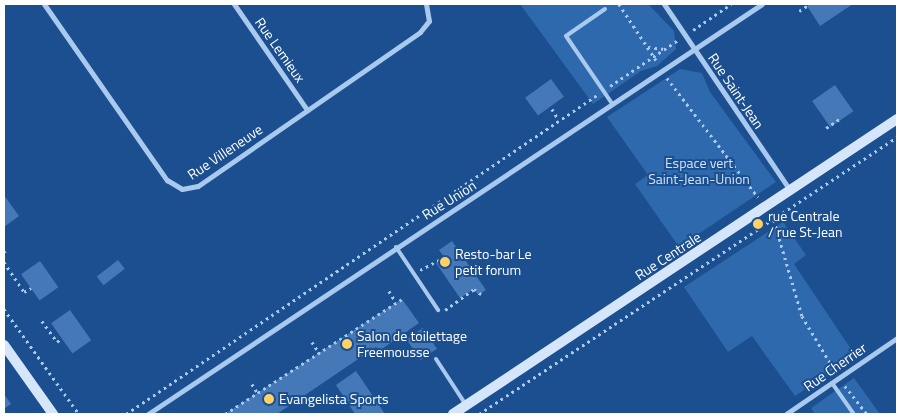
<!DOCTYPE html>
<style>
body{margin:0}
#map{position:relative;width:901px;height:418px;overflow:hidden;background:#1b4f8f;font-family:"Titillium Web",sans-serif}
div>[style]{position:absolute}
.green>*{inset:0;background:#2e69ad}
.building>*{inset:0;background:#4478b7;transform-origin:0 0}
.path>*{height:2.5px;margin-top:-1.25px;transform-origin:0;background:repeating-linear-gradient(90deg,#a9c9ee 0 2.5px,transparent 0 6.5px)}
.lane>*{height:4px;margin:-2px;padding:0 2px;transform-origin:2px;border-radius:2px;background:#a9c9ee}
.street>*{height:5px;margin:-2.5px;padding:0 2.5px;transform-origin:2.5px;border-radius:2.5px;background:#a9c9ee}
.secondary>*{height:10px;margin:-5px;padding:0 5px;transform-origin:5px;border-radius:5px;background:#d6e6fa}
.dots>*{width:14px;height:14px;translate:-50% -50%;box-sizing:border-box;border:2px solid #1b4f8f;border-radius:50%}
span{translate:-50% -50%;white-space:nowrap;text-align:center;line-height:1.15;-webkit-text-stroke:4px #1b4f8f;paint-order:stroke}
.street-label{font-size:14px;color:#fff}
.park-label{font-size:14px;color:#cfe3fa}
.poi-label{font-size:14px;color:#fff}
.left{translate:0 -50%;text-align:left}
.frame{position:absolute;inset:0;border:5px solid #fff;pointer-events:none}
</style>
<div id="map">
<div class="green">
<i style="clip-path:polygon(520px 4px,648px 4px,674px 31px,676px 49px,657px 66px,641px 71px,593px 104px)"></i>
<i style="clip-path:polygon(680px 69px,702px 73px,710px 92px,776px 182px,679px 247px,635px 184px,648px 175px,607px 117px)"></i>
<i style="clip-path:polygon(783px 222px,806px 255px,794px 264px,855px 355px,795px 396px,752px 336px,728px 352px,684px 287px)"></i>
<i style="clip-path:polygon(854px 378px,880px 414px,815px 414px,811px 408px)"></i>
</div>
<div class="building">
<i style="clip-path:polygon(810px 4px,853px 4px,820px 26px,807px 6px)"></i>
<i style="left:551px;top:79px;width:22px;height:32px;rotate:54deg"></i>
<i style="left:835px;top:85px;width:32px;height:28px;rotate:55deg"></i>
<i style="clip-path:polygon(4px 195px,19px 216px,4px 227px)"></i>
<i style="clip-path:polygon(452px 241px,486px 290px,478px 295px,474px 289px,460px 298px,436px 263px,444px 257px,439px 250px)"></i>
<i style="left:118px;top:260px;width:11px;height:27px;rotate:52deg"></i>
<i style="left:40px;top:261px;width:32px;height:23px;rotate:55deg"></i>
<i style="clip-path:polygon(402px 299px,419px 323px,379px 351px,376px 347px,277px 414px,225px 414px)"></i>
<i style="left:70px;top:310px;width:37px;height:23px;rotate:55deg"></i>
<i style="left:423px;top:328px;width:25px;height:20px;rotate:56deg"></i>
<i style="clip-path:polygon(356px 371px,385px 414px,355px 414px,336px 385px)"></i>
<i style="clip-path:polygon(4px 394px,11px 404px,4px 409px)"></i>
</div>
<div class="path">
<i style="left:619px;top:4px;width:71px;rotate:56.5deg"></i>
<i style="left:799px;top:11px;width:13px;rotate:-32deg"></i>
<i style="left:693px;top:30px;width:46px;rotate:-34.4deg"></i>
<i style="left:648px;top:47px;width:16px;rotate:7deg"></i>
<i style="left:667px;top:78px;width:150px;rotate:52.6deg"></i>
<i style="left:610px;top:86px;width:82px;rotate:-34.1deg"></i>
<i style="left:552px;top:109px;width:13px;rotate:58deg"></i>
<i style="left:826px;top:128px;width:18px;rotate:-34deg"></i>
<i style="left:774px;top:220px;width:100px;rotate:73.7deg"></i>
<i style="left:802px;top:316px;width:64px;rotate:59deg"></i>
<i style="left:4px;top:251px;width:4px;rotate:56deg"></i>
<i style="left:4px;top:262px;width:36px;rotate:56deg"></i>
<i style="left:24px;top:292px;width:8px;rotate:-30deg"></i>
<i style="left:420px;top:270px;width:24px;rotate:-28deg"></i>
<i style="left:389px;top:291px;width:13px;rotate:58deg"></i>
<i style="left:4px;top:309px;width:129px;rotate:54.5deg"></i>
<i style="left:445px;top:310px;width:36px;rotate:-36deg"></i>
<i style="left:474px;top:289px;width:9px;rotate:36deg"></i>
<i style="left:42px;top:321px;width:26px;rotate:54deg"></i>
<i style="left:57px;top:342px;width:6px;rotate:-39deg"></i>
<i style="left:312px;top:342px;width:14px;rotate:56deg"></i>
<i style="left:252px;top:384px;width:9px;rotate:58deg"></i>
<i style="left:845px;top:386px;width:36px;rotate:52deg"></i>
<i style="left:126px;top:414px;width:569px;rotate:-34.11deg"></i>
<i style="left:225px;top:414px;width:211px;rotate:-33deg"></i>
<i style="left:479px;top:414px;width:501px;rotate:-33.53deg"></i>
</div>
<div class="lane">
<i style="left:605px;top:9px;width:47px;rotate:145.3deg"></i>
<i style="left:566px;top:36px;width:83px;rotate:55.7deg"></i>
<i style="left:396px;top:247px;width:76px;rotate:56.3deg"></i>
<i style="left:436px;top:359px;width:55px;rotate:56.9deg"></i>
<i style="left:832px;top:383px;width:38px;rotate:55deg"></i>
</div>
<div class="street">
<i style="left:44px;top:4px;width:215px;rotate:55.1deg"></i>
<i style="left:167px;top:180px;width:17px;rotate:31deg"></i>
<i style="left:182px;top:189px;width:16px;rotate:-11deg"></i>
<i style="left:198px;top:186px;width:270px;rotate:-34.7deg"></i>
<i style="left:420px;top:32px;width:14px;rotate:-51deg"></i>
<i style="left:429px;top:21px;width:17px;rotate:-100deg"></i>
<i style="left:234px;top:4px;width:129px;rotate:55.4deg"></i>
<i style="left:664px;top:4px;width:225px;rotate:55.9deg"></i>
<i style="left:148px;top:414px;width:738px;rotate:-33.73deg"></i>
<i style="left:786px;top:414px;width:135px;rotate:-34.4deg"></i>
</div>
<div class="secondary">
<i style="left:4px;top:345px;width:85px;rotate:54.6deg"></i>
<i style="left:453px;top:414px;width:533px;rotate:-33.6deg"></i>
</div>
<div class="dots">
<i style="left:758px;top:224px;background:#ffd166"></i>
<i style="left:445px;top:262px;background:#ffd166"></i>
<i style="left:347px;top:344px;background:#ffd166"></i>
<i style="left:269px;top:399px;background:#ffd166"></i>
</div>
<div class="street-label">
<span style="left:280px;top:50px;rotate:55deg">Rue Lemieux</span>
<span style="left:736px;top:91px;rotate:56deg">Rue Saint-Jean</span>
<span style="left:225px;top:152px;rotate:-34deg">Rue Villeneuve</span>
<span style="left:449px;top:200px;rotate:-32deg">Rue Union</span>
<span style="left:668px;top:256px;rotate:-33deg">Rue Centrale</span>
<span style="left:835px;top:367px;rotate:-35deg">Rue Cherrier</span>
</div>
<div class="park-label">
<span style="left:699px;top:171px">Espace vert<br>Saint-Jean-Union</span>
</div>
<div class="poi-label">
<span class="left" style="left:768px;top:224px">rue Centrale<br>/ rue St-Jean</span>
<span class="left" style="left:455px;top:262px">Resto-bar Le<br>petit forum</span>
<span class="left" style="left:357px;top:344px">Salon de toilettage<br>Freemousse</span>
<span class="left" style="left:279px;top:399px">Evangelista Sports</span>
</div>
<div class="frame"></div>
</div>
